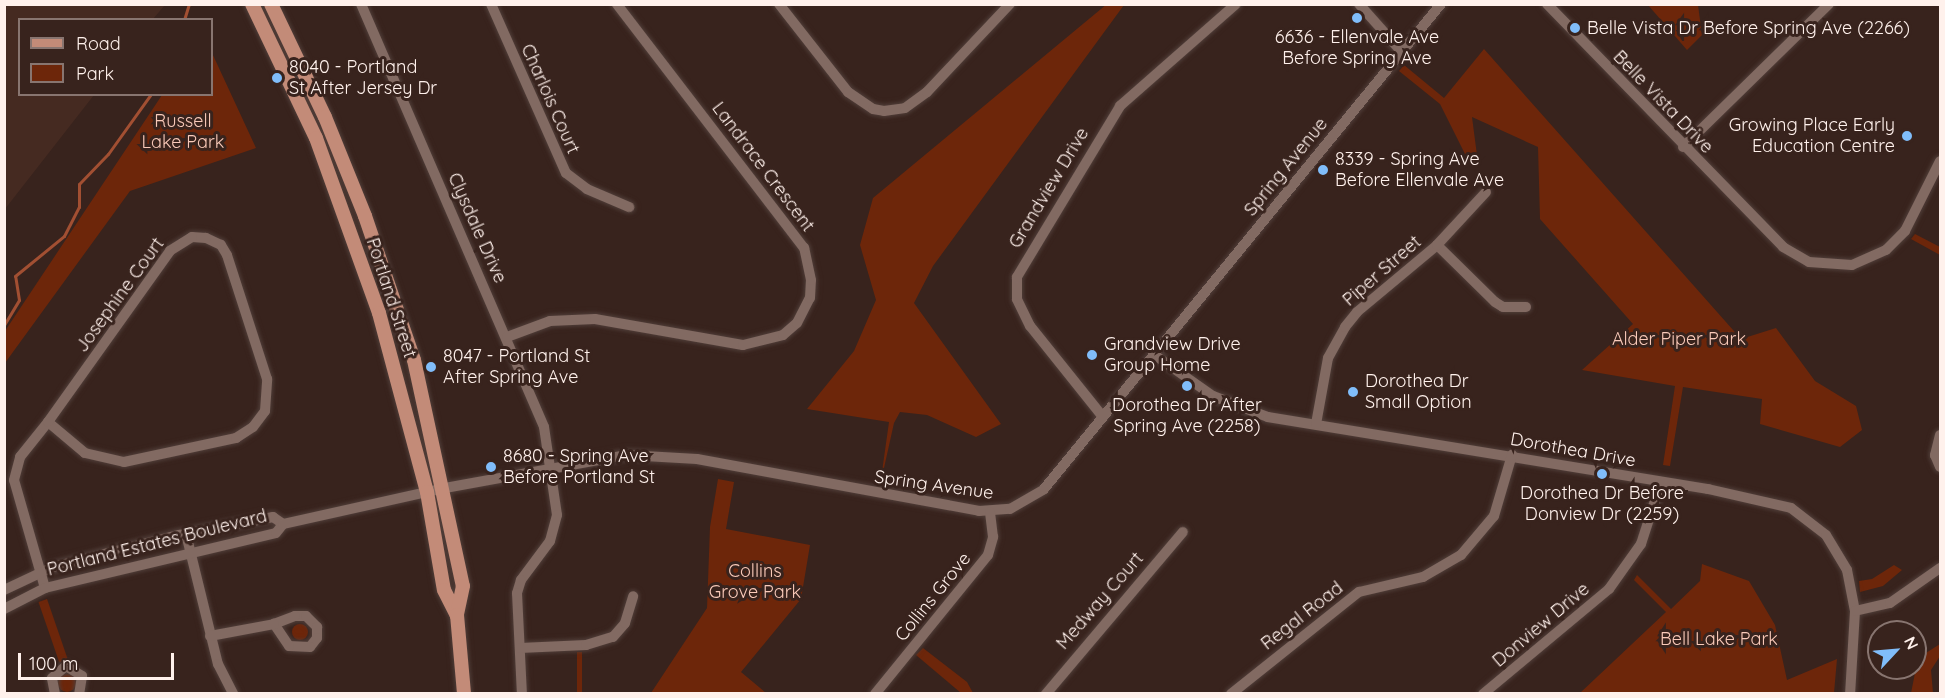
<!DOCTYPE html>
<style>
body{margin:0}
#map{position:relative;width:1945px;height:698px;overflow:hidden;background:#38231d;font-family:Quicksand,sans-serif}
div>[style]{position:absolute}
.built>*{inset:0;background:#452a21}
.green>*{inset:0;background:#6d260a;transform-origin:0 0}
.round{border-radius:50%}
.stream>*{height:3px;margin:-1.5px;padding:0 1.5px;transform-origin:1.5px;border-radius:1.5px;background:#a24f32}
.roads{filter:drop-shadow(0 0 2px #503e39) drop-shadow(0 0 2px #503e39)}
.minor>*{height:10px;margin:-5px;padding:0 5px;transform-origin:5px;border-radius:5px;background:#826a62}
.major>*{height:14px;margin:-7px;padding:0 7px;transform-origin:7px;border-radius:7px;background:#c38b78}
.dots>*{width:16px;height:16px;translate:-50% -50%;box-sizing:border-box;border:3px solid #38231d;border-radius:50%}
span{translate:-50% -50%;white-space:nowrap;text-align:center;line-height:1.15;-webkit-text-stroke:6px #38231d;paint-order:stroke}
.poi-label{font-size:18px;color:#fff1ec}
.left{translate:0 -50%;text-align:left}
.right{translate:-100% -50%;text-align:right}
.street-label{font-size:18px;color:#fff1ec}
.park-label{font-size:18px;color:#facab9}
.frame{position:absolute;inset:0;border:6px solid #fff1ec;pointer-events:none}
.legend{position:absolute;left:18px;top:18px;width:195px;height:78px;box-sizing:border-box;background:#38231d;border:2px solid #887570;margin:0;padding:8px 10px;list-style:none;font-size:18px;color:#fff1ec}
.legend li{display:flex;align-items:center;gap:12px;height:30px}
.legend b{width:30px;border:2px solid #887570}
.north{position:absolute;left:1867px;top:620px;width:60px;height:60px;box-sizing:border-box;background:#38231d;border:2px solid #887570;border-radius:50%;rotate:64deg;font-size:16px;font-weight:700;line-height:24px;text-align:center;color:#fff1ec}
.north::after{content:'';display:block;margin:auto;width:21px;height:27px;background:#80bdfa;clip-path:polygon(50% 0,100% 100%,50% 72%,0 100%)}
.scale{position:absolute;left:18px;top:653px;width:156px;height:27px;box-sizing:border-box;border:3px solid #fff1ec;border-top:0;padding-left:8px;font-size:18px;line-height:21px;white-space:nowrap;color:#fff1ec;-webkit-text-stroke:4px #38231d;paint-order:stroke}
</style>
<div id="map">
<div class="built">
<i style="clip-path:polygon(5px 4px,165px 5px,153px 19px,20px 20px,20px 94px,94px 95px,5px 209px)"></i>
</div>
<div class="green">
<i style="clip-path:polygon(1107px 4px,1124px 5px,933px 266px,914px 303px,1001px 424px,976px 437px,927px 415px,900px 412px,894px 423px,880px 486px,889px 422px,807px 409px,854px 351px,876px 300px,860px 245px,873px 198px)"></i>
<i style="clip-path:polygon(1648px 5px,1698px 5px,1702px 35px,1687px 50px)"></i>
<i style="clip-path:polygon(1484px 49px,1741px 339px,1776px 328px,1815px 381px,1856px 406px,1862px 430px,1840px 447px,1760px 424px,1762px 399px,1683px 387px,1670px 466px,1663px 465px,1675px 386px,1582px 370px,1633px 324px,1540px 219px,1538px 147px,1472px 117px,1478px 163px,1471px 166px,1440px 104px,1399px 71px,1404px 65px,1444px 98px)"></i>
<i style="clip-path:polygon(212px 53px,256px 148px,130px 191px,5px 363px,5px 331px,162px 95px,212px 94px)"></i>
<i style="clip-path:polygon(1915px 234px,1940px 247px,1940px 255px,1911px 239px)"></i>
<i style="clip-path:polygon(718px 479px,734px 482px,726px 529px,810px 545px,801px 599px,741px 672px,766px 693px,651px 693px,707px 608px,710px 527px)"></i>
<i style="clip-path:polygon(1702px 564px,1749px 581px,1775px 625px,1787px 680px,1837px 659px,1834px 693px,1580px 693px,1666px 612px,1634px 580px,1637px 575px,1671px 609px,1700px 581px)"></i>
<i style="clip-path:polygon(1894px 565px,1902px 570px,1883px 586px,1860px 592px,1859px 581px,1872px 579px)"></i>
<i style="left:47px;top:599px;width:64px;height:9px;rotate:71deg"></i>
<i class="round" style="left:292px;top:624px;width:16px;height:16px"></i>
<i style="clip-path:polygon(1940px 644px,1940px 656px,1931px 670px,1933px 693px,1911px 693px,1918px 658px)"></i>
<i style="clip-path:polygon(923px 648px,967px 682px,973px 693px,961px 693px,916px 655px)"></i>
<i style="left:577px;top:652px;width:5px;height:41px"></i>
<i class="round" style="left:58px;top:674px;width:18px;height:18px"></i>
</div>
<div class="stream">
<i style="left:184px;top:20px;width:17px;rotate:-73deg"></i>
<i style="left:4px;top:325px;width:29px;rotate:-59deg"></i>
<i style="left:19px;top:300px;width:24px;rotate:-99deg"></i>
<i style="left:15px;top:276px;width:63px;rotate:-39.2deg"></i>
<i style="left:64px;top:236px;width:33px;rotate:-63deg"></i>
<i style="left:79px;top:207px;width:23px;rotate:-90deg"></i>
<i style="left:79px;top:184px;width:42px;rotate:-46deg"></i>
<i style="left:108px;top:154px;width:74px;rotate:-54.4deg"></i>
</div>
<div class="roads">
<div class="minor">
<i style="left:361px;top:4px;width:461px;rotate:66.6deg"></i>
<i style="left:544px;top:427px;width:89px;rotate:81.6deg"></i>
<i style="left:557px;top:515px;width:27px;rotate:105deg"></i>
<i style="left:550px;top:541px;width:49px;rotate:126.6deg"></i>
<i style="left:521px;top:580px;width:14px;rotate:107deg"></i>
<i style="left:517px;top:593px;width:101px;rotate:87.2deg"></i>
<i style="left:491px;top:4px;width:185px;rotate:66.1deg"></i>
<i style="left:566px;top:173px;width:26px;rotate:37deg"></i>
<i style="left:587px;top:189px;width:46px;rotate:23.2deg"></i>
<i style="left:779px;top:4px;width:112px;rotate:51.9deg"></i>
<i style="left:848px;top:92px;width:30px;rotate:34deg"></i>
<i style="left:873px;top:109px;width:11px;rotate:10deg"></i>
<i style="left:884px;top:111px;width:21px;rotate:-8deg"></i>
<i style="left:905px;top:108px;width:27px;rotate:-36deg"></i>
<i style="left:927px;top:92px;width:121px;rotate:-46.7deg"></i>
<i style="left:1359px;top:4px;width:62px;rotate:48.3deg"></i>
<i style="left:1547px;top:4px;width:339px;rotate:45.8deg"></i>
<i style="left:1783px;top:247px;width:30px;rotate:30deg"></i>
<i style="left:1809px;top:262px;width:43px;rotate:4deg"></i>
<i style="left:1852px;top:265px;width:37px;rotate:-24deg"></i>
<i style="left:1886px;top:250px;width:27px;rotate:-45deg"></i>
<i style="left:1905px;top:231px;width:78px;rotate:-63.4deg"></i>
<i style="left:1683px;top:147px;width:204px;rotate:-44.4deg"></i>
<i style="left:1437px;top:245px;width:81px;rotate:44.5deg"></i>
<i style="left:1495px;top:302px;width:9px;rotate:32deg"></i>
<i style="left:1503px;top:307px;width:23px"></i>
<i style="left:507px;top:337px;width:46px;rotate:-20.4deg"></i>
<i style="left:550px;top:321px;width:45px;rotate:-2.5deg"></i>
<i style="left:595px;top:319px;width:150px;rotate:10deg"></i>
<i style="left:743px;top:345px;width:41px;rotate:-14deg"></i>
<i style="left:783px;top:335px;width:18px;rotate:-41deg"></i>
<i style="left:797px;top:323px;width:28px;rotate:-63deg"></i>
<i style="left:810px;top:298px;width:18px;rotate:-87deg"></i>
<i style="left:811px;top:280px;width:33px;rotate:-102deg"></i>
<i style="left:804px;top:248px;width:307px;rotate:-127.5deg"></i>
<i style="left:1156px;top:356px;width:70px;rotate:35.1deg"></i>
<i style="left:1213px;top:396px;width:59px;rotate:20.9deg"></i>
<i style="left:1268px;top:417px;width:446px;rotate:9.3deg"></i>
<i style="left:1708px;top:489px;width:85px;rotate:12.9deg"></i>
<i style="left:1791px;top:508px;width:44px;rotate:37.6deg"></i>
<i style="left:1826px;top:535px;width:41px;rotate:59deg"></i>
<i style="left:1847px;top:570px;width:42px;rotate:79deg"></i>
<i style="left:1855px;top:611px;width:83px;rotate:93.4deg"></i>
<i style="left:1103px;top:417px;width:117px;rotate:-128.7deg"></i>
<i style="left:1030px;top:326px;width:30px;rotate:-116deg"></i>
<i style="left:1017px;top:299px;width:22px;rotate:-90deg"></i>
<i style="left:1017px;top:277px;width:200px;rotate:-58.9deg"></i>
<i style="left:1120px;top:106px;width:154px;rotate:-41.3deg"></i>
<i style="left:1316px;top:424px;width:67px;rotate:-79.7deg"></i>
<i style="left:1328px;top:358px;width:35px;rotate:-61deg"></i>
<i style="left:1345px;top:327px;width:19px;rotate:-51deg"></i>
<i style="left:1357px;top:312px;width:104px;rotate:-39.9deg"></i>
<i style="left:1437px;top:245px;width:72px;rotate:-47.2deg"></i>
<i style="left:1940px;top:435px;width:21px;rotate:104deg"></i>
<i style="left:1935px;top:455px;width:13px;rotate:67deg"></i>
<i style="left:186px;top:534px;width:134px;rotate:76.2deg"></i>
<i style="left:218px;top:664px;width:34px;rotate:63deg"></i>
<i style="left:45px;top:588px;width:112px;rotate:-106deg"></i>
<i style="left:14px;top:480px;width:24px;rotate:-75deg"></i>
<i style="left:20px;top:457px;width:45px;rotate:-51.3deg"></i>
<i style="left:48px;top:422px;width:48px;rotate:40deg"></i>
<i style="left:85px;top:453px;width:40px;rotate:13deg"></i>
<i style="left:124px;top:462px;width:115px;rotate:-12.1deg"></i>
<i style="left:236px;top:438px;width:20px;rotate:-33deg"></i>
<i style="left:253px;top:427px;width:20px;rotate:-53deg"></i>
<i style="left:265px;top:411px;width:32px;rotate:-86deg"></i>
<i style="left:267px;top:379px;width:130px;rotate:-107.9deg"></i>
<i style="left:227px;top:255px;width:12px;rotate:-121deg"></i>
<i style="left:221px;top:245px;width:17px;rotate:-155deg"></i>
<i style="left:206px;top:238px;width:14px;rotate:-176deg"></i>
<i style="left:192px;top:237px;width:26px;rotate:148deg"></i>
<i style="left:170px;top:251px;width:210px;rotate:125.5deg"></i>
<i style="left:4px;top:590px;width:54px;rotate:-25.1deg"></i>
<i style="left:53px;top:567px;width:130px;rotate:-14.3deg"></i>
<i style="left:179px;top:535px;width:96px;rotate:-10.8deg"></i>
<i style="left:273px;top:517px;width:12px;rotate:35deg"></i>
<i style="left:4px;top:609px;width:46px;rotate:-27.1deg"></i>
<i style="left:45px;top:588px;width:237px;rotate:-13.4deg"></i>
<i style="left:276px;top:533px;width:11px;rotate:-52deg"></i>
<i style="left:283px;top:524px;width:166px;rotate:-12.5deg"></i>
<i style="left:445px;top:488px;width:185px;rotate:-10.3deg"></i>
<i style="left:627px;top:455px;width:70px;rotate:3.3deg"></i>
<i style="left:697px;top:459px;width:287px;rotate:10.4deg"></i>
<i style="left:979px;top:511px;width:31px;rotate:-4deg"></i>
<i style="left:1010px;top:509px;width:39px;rotate:-30deg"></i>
<i style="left:1044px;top:489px;width:627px;rotate:-50.7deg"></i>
<i style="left:1855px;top:611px;width:36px;rotate:-13deg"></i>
<i style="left:1890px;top:603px;width:61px;rotate:-35deg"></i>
<i style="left:295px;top:616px;width:11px"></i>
<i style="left:306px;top:616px;width:16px;rotate:45deg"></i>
<i style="left:317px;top:627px;width:11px;rotate:90deg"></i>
<i style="left:317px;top:638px;width:11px;rotate:128deg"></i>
<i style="left:310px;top:647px;width:21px;rotate:-177deg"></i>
<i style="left:289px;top:646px;width:27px;rotate:-124deg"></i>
<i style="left:274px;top:624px;width:22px;rotate:-21deg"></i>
<i style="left:210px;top:636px;width:65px;rotate:-10.6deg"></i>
<i style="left:520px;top:648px;width:66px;rotate:-2.6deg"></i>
<i style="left:586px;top:645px;width:28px;rotate:-17deg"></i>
<i style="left:613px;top:637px;width:18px;rotate:-49deg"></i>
<i style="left:625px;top:623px;width:28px;rotate:-73deg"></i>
<i style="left:55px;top:694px;width:16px;rotate:-101deg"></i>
<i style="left:52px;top:678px;width:18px;rotate:-41deg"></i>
<i style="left:66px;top:666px;width:19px;rotate:32deg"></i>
<i style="left:82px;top:676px;width:18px;rotate:99deg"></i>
<i style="left:875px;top:694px;width:179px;rotate:-50.9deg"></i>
<i style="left:988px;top:555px;width:19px;rotate:-74deg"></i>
<i style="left:993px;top:537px;width:25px;rotate:-97deg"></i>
<i style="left:1046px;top:694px;width:212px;rotate:-49.8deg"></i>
<i style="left:1231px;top:694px;width:164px;rotate:-38.6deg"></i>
<i style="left:1359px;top:592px;width:66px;rotate:-13.2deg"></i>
<i style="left:1423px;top:577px;width:44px;rotate:-30.1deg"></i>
<i style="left:1461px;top:555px;width:51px;rotate:-49.8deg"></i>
<i style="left:1494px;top:516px;width:64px;rotate:-73.6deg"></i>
<i style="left:1483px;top:694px;width:164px;rotate:-39.8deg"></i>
<i style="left:1609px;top:589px;width:55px;rotate:-54.6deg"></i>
<i style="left:1641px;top:544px;width:65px;rotate:-72.1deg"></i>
</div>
<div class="major">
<i style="left:252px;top:4px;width:148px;rotate:64.5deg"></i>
<i style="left:316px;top:138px;width:186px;rotate:70.2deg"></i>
<i style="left:379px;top:313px;width:185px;rotate:75deg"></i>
<i style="left:427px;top:492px;width:99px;rotate:80.2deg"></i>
<i style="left:444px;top:590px;width:28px;rotate:63deg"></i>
<i style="left:271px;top:4px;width:125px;rotate:64.5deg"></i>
<i style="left:325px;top:117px;width:107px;rotate:68deg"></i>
<i style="left:365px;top:216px;width:152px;rotate:71.2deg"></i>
<i style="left:414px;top:360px;width:231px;rotate:77.8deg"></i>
<i style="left:463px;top:586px;width:30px;rotate:102deg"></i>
<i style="left:457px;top:615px;width:79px;rotate:84.9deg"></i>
</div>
</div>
<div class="dots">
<i style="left:1357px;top:18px;background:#80bdfa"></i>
<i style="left:1575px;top:28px;background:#80bdfa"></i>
<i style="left:277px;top:78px;background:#80bdfa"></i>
<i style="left:1907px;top:136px;background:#80bdfa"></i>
<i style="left:1323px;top:170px;background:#80bdfa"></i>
<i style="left:1092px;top:355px;background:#80bdfa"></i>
<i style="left:431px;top:367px;background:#80bdfa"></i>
<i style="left:1187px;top:386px;background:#80bdfa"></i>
<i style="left:1353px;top:392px;background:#80bdfa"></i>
<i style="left:491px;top:467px;background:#80bdfa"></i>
<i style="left:1602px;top:474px;background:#80bdfa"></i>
</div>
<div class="poi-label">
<span class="left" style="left:1587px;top:28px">Belle Vista Dr Before Spring Ave (2266)</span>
<span style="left:1357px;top:48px">6636 - Ellenvale Ave<br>Before Spring Ave</span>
<span class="left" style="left:289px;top:78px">8040 - Portland<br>St After Jersey Dr</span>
<span class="right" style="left:1895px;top:136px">Growing Place Early<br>Education Centre</span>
<span class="left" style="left:1335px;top:170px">8339 - Spring Ave<br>Before Ellenvale Ave</span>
<span class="left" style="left:1104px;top:355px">Grandview Drive<br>Group Home</span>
<span class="left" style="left:443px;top:367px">8047 - Portland St<br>After Spring Ave</span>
<span class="left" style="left:1365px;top:392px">Dorothea Dr<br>Small Option</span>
<span style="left:1187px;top:416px">Dorothea Dr After<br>Spring Ave (2258)</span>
<span class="left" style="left:503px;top:467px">8680 - Spring Ave<br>Before Portland St</span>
<span style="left:1602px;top:504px">Dorothea Dr Before<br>Donview Dr (2259)</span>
</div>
<div class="street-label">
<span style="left:550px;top:99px;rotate:66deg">Charlois Court</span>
<span style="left:1663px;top:102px;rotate:46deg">Belle Vista Drive</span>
<span style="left:763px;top:167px;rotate:53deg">Landrace Crescent</span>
<span style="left:1286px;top:167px;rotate:-51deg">Spring Avenue</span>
<span style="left:1049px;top:188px;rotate:-59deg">Grandview Drive</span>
<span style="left:477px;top:228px;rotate:66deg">Clysdale Drive</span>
<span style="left:1382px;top:271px;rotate:-41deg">Piper Street</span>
<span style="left:120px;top:295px;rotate:-54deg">Josephine Court</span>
<span style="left:391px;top:298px;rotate:72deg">Portland Street</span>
<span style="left:1573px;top:450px;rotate:10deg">Dorothea Drive</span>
<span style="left:934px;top:485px;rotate:8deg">Spring Avenue</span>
<span style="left:157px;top:543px;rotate:-14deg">Portland Estates Boulevard</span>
<span style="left:933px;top:597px;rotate:-51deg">Collins Grove</span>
<span style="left:1100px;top:601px;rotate:-49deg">Medway Court</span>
<span style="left:1302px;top:616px;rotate:-38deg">Regal Road</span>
<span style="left:1541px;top:625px;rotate:-40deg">Donview Drive</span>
</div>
<div class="park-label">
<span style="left:183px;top:132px">Russell<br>Lake Park</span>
<span style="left:1679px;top:339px">Alder Piper Park</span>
<span style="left:755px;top:582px">Collins<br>Grove Park</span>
<span style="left:1719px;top:639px">Bell Lake Park</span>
</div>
<div class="frame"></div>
<ul class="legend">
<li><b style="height:8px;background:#c38b78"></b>Road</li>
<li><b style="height:16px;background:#6d260a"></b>Park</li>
</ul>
<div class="north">N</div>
<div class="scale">100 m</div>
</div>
